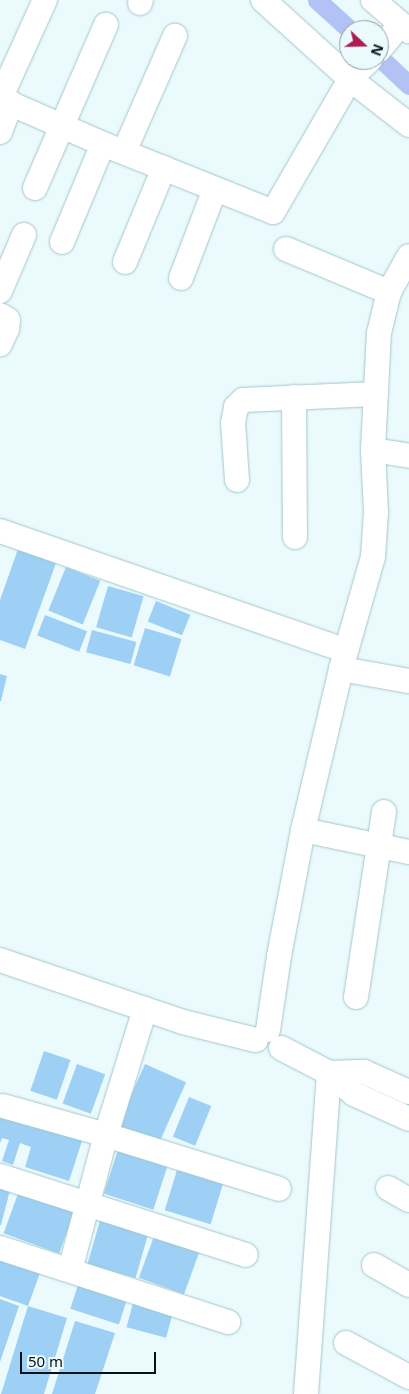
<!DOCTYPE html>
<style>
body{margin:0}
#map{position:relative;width:409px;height:1394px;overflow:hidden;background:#ebfafc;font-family:"Noto Sans",sans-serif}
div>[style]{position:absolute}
.canal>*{height:19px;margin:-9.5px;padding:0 9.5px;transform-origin:9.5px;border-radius:9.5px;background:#b2c2f4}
.building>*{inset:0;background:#9dd0f4;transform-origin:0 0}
.roads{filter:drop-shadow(0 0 1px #a2c7cd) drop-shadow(0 0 1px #a2c7cd)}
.minor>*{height:24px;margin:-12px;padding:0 12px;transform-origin:12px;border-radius:12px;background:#fff}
span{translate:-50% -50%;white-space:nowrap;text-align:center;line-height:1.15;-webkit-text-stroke:4px #ebfafc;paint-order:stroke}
.north{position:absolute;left:339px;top:20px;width:50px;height:50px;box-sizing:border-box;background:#ebfafc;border:1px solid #909ea0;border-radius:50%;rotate:111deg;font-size:14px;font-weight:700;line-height:20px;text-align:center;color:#071417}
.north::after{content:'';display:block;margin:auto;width:18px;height:22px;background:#ad1d54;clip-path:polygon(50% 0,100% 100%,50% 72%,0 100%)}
.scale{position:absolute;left:20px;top:1352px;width:136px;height:22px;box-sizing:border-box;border:2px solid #071417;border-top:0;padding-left:6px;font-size:15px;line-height:18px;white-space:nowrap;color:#071417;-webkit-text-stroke:4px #ebfafc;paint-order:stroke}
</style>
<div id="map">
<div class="canal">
<i style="left:317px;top:0;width:45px;rotate:42.3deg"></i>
<i style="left:379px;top:57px;width:41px;rotate:43deg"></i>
</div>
<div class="building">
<i style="clip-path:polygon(18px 549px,56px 563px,25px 649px,0 640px,0 600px)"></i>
<i style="left:66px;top:567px;width:37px;height:47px;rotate:22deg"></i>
<i style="left:108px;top:586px;width:37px;height:43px;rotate:16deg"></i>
<i style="left:156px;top:601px;width:37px;height:22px;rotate:22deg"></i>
<i style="left:45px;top:615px;width:45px;height:22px;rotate:21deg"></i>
<i style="left:145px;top:628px;width:38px;height:39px;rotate:17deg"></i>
<i style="left:92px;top:630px;width:46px;height:23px;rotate:15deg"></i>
<i style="clip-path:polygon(0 674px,7px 676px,1px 701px,0 701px)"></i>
<i style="left:44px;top:1051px;width:28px;height:42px;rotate:19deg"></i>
<i style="left:77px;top:1064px;width:30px;height:42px;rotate:20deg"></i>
<i style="left:145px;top:1064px;width:45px;height:67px;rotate:24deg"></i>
<i style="left:189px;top:1097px;width:24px;height:43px;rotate:22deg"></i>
<i style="clip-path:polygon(0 1107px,84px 1135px,69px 1181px,25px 1167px,31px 1147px,20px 1143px,13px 1165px,2px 1161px,9px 1140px,2px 1138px,0 1143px)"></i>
<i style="left:119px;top:1147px;width:52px;height:49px;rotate:18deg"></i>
<i style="left:177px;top:1170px;width:48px;height:42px;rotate:17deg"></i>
<i style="clip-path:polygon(0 1187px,10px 1190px,1px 1225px,0 1225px)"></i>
<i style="left:19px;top:1191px;width:59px;height:45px;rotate:20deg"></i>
<i style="left:101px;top:1217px;width:50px;height:49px;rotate:16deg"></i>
<i style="left:157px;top:1228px;width:48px;height:53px;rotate:20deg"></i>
<i style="clip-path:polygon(0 1258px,40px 1273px,28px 1306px,0 1296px)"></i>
<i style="left:79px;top:1282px;width:51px;height:28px;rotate:18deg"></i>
<i style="clip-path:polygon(0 1299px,19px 1306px,0 1362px)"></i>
<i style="left:133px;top:1303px;width:41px;height:25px;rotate:15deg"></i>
<i style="clip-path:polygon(28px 1306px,67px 1318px,44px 1394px,1px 1394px)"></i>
<i style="clip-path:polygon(75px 1321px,115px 1333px,95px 1394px,52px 1394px)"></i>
</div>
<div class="roads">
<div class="minor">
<i style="left:263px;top:0;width:118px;rotate:42.2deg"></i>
<i style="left:350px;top:79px;width:75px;rotate:37.9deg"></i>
<i style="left:373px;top:0;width:48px;rotate:40.7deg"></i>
<i style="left:140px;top:3px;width:3px;rotate:-72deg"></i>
<i style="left:379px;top:50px;width:34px;rotate:-50deg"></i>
<i style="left:0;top:99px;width:112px;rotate:23.6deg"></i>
<i style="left:103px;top:144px;width:183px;rotate:21.8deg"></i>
<i style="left:273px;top:212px;width:154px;rotate:-59.9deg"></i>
<i style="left:350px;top:79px;width:28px;rotate:-44deg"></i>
<i style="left:0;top:99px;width:109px;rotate:-65.6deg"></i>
<i style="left:0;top:132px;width:31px;rotate:-69deg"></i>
<i style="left:124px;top:152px;width:127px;rotate:-66.3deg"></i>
<i style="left:35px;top:188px;width:178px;rotate:-66.5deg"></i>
<i style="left:62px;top:242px;width:106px;rotate:-67.3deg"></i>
<i style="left:286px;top:249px;width:112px;rotate:22.7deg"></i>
<i style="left:125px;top:262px;width:102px;rotate:-67.5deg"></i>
<i style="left:181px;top:278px;width:95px;rotate:-69.1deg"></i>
<i style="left:0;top:291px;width:61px;rotate:-66.8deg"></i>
<i style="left:0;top:315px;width:9px;rotate:32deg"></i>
<i style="left:8px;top:320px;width:9px;rotate:96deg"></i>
<i style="left:7px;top:329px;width:17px;rotate:115deg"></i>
<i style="left:294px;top:397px;width:140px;rotate:89.6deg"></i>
<i style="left:373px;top:450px;width:36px;rotate:9deg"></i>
<i style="left:237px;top:480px;width:57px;rotate:-94deg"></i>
<i style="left:233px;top:423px;width:16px;rotate:-79deg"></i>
<i style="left:236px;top:407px;width:10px;rotate:-45deg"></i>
<i style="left:243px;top:400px;width:133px;rotate:-2.6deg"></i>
<i style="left:0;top:531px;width:366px;rotate:19.1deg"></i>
<i style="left:341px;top:669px;width:69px;rotate:10deg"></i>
<i style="left:303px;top:830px;width:108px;rotate:11.7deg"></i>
<i style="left:0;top:960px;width:193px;rotate:18.7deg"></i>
<i style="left:183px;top:1022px;width:75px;rotate:13.9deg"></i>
<i style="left:356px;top:997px;width:187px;rotate:-81.4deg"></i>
<i style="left:268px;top:1030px;width:75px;rotate:-81.5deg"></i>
<i style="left:279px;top:956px;width:128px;rotate:-79.2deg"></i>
<i style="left:303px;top:830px;width:165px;rotate:-76.7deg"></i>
<i style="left:341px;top:669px;width:116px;rotate:-74.1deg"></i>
<i style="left:373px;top:557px;width:45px;rotate:-86.2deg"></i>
<i style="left:376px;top:512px;width:62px;rotate:-92.8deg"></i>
<i style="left:373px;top:450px;width:117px;rotate:-87.1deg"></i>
<i style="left:379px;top:333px;width:42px;rotate:-76.3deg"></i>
<i style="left:389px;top:292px;width:41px;rotate:-60.9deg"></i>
<i style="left:281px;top:1048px;width:54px;rotate:27.5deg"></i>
<i style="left:329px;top:1073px;width:33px;rotate:40deg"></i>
<i style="left:354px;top:1094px;width:60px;rotate:24.4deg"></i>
<i style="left:329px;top:1073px;width:35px;rotate:-2deg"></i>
<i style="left:364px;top:1072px;width:49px;rotate:24deg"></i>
<i style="left:3px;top:1106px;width:107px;rotate:15.7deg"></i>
<i style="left:106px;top:1135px;width:181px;rotate:17.3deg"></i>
<i style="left:0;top:1176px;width:258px;rotate:17.8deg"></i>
<i style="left:388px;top:1188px;width:24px;rotate:30deg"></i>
<i style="left:0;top:1248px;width:240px;rotate:18deg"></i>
<i style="left:374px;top:1265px;width:40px;rotate:29.7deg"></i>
<i style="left:70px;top:1270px;width:140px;rotate:-75.1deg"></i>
<i style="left:106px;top:1135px;width:132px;rotate:-72.8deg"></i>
<i style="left:346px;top:1343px;width:72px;rotate:28.4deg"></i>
<i style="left:306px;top:1394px;width:322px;rotate:-85.9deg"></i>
</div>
</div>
<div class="north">N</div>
<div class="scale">50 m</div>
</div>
